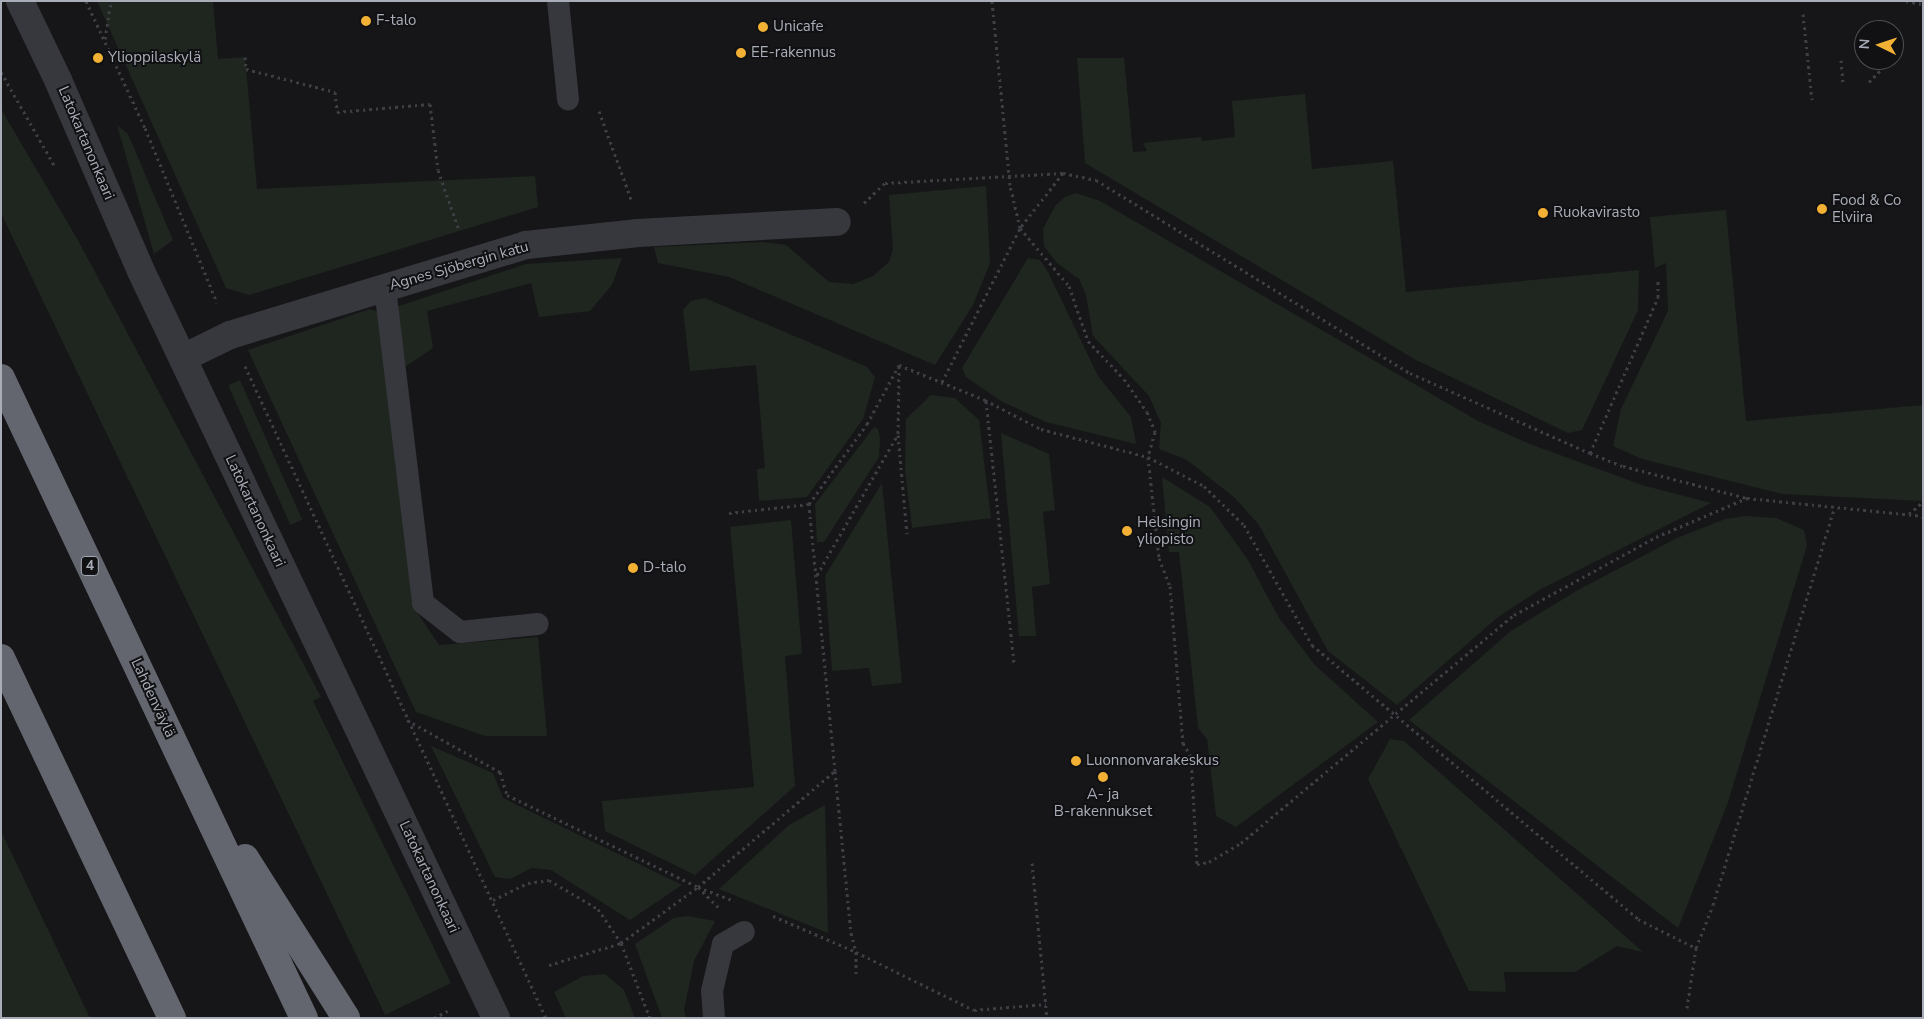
<!DOCTYPE html>
<meta charset="utf-8">
<style>
body{margin:0}
#map{position:relative;width:1924px;height:1019px;overflow:hidden;background:#161618;font-family:"Nunito Sans",sans-serif}
div>[style]{position:absolute}
.green>*{inset:0;background:#1e261f;transform-origin:0 0}
.path>*{height:3px;margin-top:-1.5px;transform-origin:0;background:repeating-linear-gradient(90deg,#3d3f44 0 2.5px,transparent 0 6.5px)}
.service>*{height:22px;margin:-11px;padding:0 11px;transform-origin:11px;border-radius:11px;background:#37383d}
.minor>*{height:28px;margin:-14px;padding:0 14px;transform-origin:14px;border-radius:14px;background:#37383d}
.tertiary>*{height:28px;margin:-14px;padding:0 14px;transform-origin:14px;border-radius:14px;background:#37383d}
.motorway>*{height:28px;margin:-14px;padding:0 14px;transform-origin:14px;border-radius:14px;background:#63666e}
.dots>*{width:14px;height:14px;translate:-50% -50%;box-sizing:border-box;border:2px solid #111113;border-radius:50%}
span{translate:-50% -50%;white-space:nowrap;text-align:center;line-height:1.15;-webkit-text-stroke:4px #111113;paint-order:stroke}
.shield-label span{padding:1px 4px;background:#111113;border:1px solid;border-radius:4px;-webkit-text-stroke-width:0}
.shield-label{font-size:14px;color:#a8adb8;font-weight:700}
.poi-label{font-size:15px;color:#a8adb8}
.left{translate:0 -50%;text-align:left}
.street-label{font-size:15px;color:#a8adb8}
.frame{position:absolute;inset:0;border:2px solid #a8adb8;pointer-events:none}
.north{position:absolute;left:1854px;top:20px;width:50px;height:50px;box-sizing:border-box;background:#111113;border:1px solid #4d4f55;border-radius:50%;rotate:274deg;font-size:14px;font-weight:700;line-height:20px;text-align:center;color:#a8adb8}
.north::after{content:'';display:block;margin:auto;width:18px;height:22px;background:#f2b134;clip-path:polygon(50% 0,100% 100%,50% 72%,0 100%)}
</style>
<div id="map">
<div class="green">
<i style="clip-path:polygon(97px 1px,213px 1px,218px 59px,245px 57px,257px 189px,535px 176px,538px 207px,249px 295px,226px 288px)"></i>
<i style="clip-path:polygon(1077px 58px,1124px 58px,1133px 152px,1147px 151px,1143px 143px,1201px 137px,1202px 141px,1235px 137px,1232px 101px,1305px 94px,1312px 169px,1393px 161px,1406px 292px,1639px 270px,1638px 310px,1582px 430px,1568px 433px,1416px 360px,1085px 163px)"></i>
<i style="clip-path:polygon(1px 109px,79px 242px,321px 697px,313px 701px,451px 983px,385px 1015px,1px 213px)"></i>
<i style="clip-path:polygon(117px 125px,128px 134px,173px 240px,154px 254px)"></i>
<i style="clip-path:polygon(986px 186px,990px 263px,973px 305px,935px 365px,729px 277px,658px 263px,654px 247px,764px 242px,786px 245px,829px 282px,853px 284px,873px 276px,889px 262px,893px 249px,889px 195px)"></i>
<i style="clip-path:polygon(1076px 193px,1100px 201px,1478px 421px,1530px 444px,1642px 485px,1711px 503px,1541px 589px,1498px 617px,1397px 705px,1328px 651px,1259px 525px,1235px 498px,1187px 460px,1159px 449px,1161px 423px,1149px 396px,1093px 336px,1086px 295px,1079px 279px,1057px 263px,1044px 246px,1043px 229px,1055px 206px,1065px 197px)"></i>
<i style="clip-path:polygon(1726px 210px,1746px 421px,1923px 405px,1923px 501px,1782px 494px,1642px 459px,1613px 446px,1621px 409px,1668px 311px,1666px 263px,1655px 268px,1650px 217px)"></i>
<i style="clip-path:polygon(622px 258px,612px 285px,590px 311px,539px 317px,531px 283px,427px 311px,433px 348px,405px 367px,396px 307px,526px 264px)"></i>
<i style="clip-path:polygon(1028px 258px,1040px 260px,1048px 272px,1098px 376px,1131px 417px,1136px 444px,1046px 422px,1001px 401px,966px 377px,962px 368px)"></i>
<i style="clip-path:polygon(705px 298px,867px 367px,875px 377px,863px 419px,807px 497px,759px 501px,757px 469px,765px 468px,756px 365px,690px 371px,683px 310px,691px 301px)"></i>
<i style="clip-path:polygon(370px 309px,382px 313px,417px 612px,439px 645px,538px 637px,547px 736px,485px 736px,416px 712px,248px 350px)"></i>
<i style="left:240px;top:380px;width:153px;height:13px;rotate:66deg"></i>
<i style="clip-path:polygon(931px 395px,955px 398px,979px 420px,991px 518px,912px 528px,905px 470px,906px 419px)"></i>
<i style="clip-path:polygon(874px 427px,878px 429px,880px 439px,879px 457px,824px 542px,817px 542px,815px 504px)"></i>
<i style="clip-path:polygon(1001px 433px,1049px 454px,1055px 510px,1043px 512px,1050px 584px,1032px 587px,1036px 636px,1019px 636px)"></i>
<i style="clip-path:polygon(1162px 477px,1210px 507px,1248px 560px,1279px 618px,1315px 665px,1378px 722px,1236px 827px,1216px 816px,1207px 739px,1198px 728px,1179px 552px,1169px 552px)"></i>
<i style="clip-path:polygon(882px 483px,902px 683px,872px 686px,869px 668px,832px 671px,825px 576px)"></i>
<i style="clip-path:polygon(1745px 516px,1776px 518px,1804px 530px,1807px 546px,1727px 805px,1678px 928px,1409px 720px,1511px 631px,1578px 590px,1677px 538px,1725px 519px)"></i>
<i style="clip-path:polygon(791px 520px,802px 654px,785px 656px,795px 786px,695px 875px,605px 831px,602px 801px,754px 787px,730px 527px)"></i>
<i style="clip-path:polygon(1390px 739px,1404px 741px,1643px 952px,1617px 946px,1575px 972px,1504px 972px,1506px 992px,1469px 991px,1368px 779px)"></i>
<i style="clip-path:polygon(431px 746px,493px 773px,503px 798px,682px 885px,630px 920px,551px 870px,532px 868px,510px 879px,495px 877px)"></i>
<i style="clip-path:polygon(825px 805px,828px 933px,719px 889px,789px 825px)"></i>
<i style="clip-path:polygon(1px 831px,90px 1018px,1px 1018px)"></i>
<i style="clip-path:polygon(687px 916px,715px 921px,694px 961px,684px 1010px,686px 1018px,662px 1018px,635px 944px,674px 918px)"></i>
<i style="clip-path:polygon(605px 974px,624px 990px,635px 1018px,566px 1018px,554px 992px,583px 976px)"></i>
</div>
<div class="path">
<i style="left:86px;top:1px;width:140px;rotate:65.1deg"></i>
<i style="left:145px;top:128px;width:189px;rotate:67.6deg"></i>
<i style="left:1906px;top:1px;width:17px;rotate:10deg"></i>
<i style="left:1803px;top:14px;width:86px;rotate:84deg"></i>
<i style="left:105px;top:39px;width:38px;rotate:-81deg"></i>
<i style="left:1894px;top:55px;width:2px;rotate:-27deg"></i>
<i style="left:245px;top:57px;width:12px;rotate:85deg"></i>
<i style="left:246px;top:69px;width:92px;rotate:14.5deg"></i>
<i style="left:335px;top:92px;width:20px;rotate:84deg"></i>
<i style="left:337px;top:112px;width:93px;rotate:-4.9deg"></i>
<i style="left:430px;top:104px;width:66px;rotate:83.1deg"></i>
<i style="left:438px;top:170px;width:64px;rotate:70.7deg"></i>
<i style="left:1841px;top:60px;width:25px;rotate:85deg"></i>
<i style="left:1px;top:72px;width:107px;rotate:60.3deg"></i>
<i style="left:1869px;top:82px;width:30px;rotate:-46deg"></i>
<i style="left:599px;top:111px;width:94px;rotate:70deg"></i>
<i style="left:1063px;top:173px;width:70px;rotate:128deg"></i>
<i style="left:1020px;top:228px;width:76px;rotate:49.8deg"></i>
<i style="left:1069px;top:286px;width:58px;rotate:70.9deg"></i>
<i style="left:1088px;top:341px;width:52px;rotate:46.5deg"></i>
<i style="left:1124px;top:379px;width:40px;rotate:55.1deg"></i>
<i style="left:1147px;top:412px;width:22px;rotate:68deg"></i>
<i style="left:1155px;top:432px;width:26px;rotate:106deg"></i>
<i style="left:1148px;top:457px;width:102px;rotate:83.8deg"></i>
<i style="left:1159px;top:558px;width:30px;rotate:69deg"></i>
<i style="left:1170px;top:586px;width:158px;rotate:85.3deg"></i>
<i style="left:1183px;top:743px;width:16px;rotate:60deg"></i>
<i style="left:1191px;top:757px;width:107px;rotate:86.8deg"></i>
<i style="left:1197px;top:864px;width:12px;rotate:-9deg"></i>
<i style="left:1209px;top:862px;width:37px;rotate:-31deg"></i>
<i style="left:1241px;top:843px;width:356px;rotate:-39.9deg"></i>
<i style="left:1514px;top:615px;width:162px;rotate:-28.8deg"></i>
<i style="left:1656px;top:537px;width:99px;rotate:-23.2deg"></i>
<i style="left:864px;top:203px;width:29px;rotate:-44deg"></i>
<i style="left:885px;top:183px;width:178px;rotate:-3.2deg"></i>
<i style="left:1063px;top:173px;width:34px;rotate:12deg"></i>
<i style="left:1096px;top:180px;width:369px;rotate:31.6deg"></i>
<i style="left:1410px;top:373px;width:197px;rotate:24deg"></i>
<i style="left:1590px;top:453px;width:35px;rotate:22deg"></i>
<i style="left:1623px;top:466px;width:128px;rotate:14.5deg"></i>
<i style="left:1747px;top:498px;width:177px;rotate:5.8deg"></i>
<i style="left:899px;top:365px;width:93px;rotate:22.1deg"></i>
<i style="left:985px;top:400px;width:63px;rotate:27.4deg"></i>
<i style="left:1041px;top:429px;width:111px;rotate:14.7deg"></i>
<i style="left:1148px;top:457px;width:63px;rotate:27.4deg"></i>
<i style="left:1204px;top:486px;width:56px;rotate:44.3deg"></i>
<i style="left:1244px;top:525px;width:138px;rotate:60.5deg"></i>
<i style="left:1312px;top:645px;width:426px;rotate:40deg"></i>
<i style="left:1638px;top:919px;width:65px;rotate:26.6deg"></i>
<i style="left:245px;top:366px;width:718px;rotate:65.22deg"></i>
<i style="left:899px;top:366px;width:69px;rotate:90.8deg"></i>
<i style="left:898px;top:435px;width:99px;rotate:84.8deg"></i>
<i style="left:942px;top:382px;width:173px;rotate:-63.1deg"></i>
<i style="left:1020px;top:228px;width:44px;rotate:-103.1deg"></i>
<i style="left:1010px;top:185px;width:185px;rotate:-95.6deg"></i>
<i style="left:986px;top:401px;width:263px;rotate:83.9deg"></i>
<i style="left:1590px;top:453px;width:170px;rotate:-66.4deg"></i>
<i style="left:1658px;top:297px;width:19px;rotate:-90deg"></i>
<i style="left:729px;top:513px;width:81px;rotate:-6.4deg"></i>
<i style="left:1909px;top:514px;width:18px;rotate:-41deg"></i>
<i style="left:817px;top:575px;width:160px;rotate:-60.1deg"></i>
<i style="left:407px;top:720px;width:107px;rotate:29.2deg"></i>
<i style="left:500px;top:772px;width:24px;rotate:73deg"></i>
<i style="left:507px;top:795px;width:212px;rotate:25.7deg"></i>
<i style="left:698px;top:887px;width:39px;rotate:21deg"></i>
<i style="left:835px;top:771px;width:163px;rotate:84.4deg"></i>
<i style="left:851px;top:933px;width:20px;rotate:75deg"></i>
<i style="left:856px;top:952px;width:24px;rotate:90deg"></i>
<i style="left:1032px;top:863px;width:156px;rotate:84.5deg"></i>
<i style="left:698px;top:887px;width:180px;rotate:-40.3deg"></i>
<i style="left:835px;top:771px;width:268px;rotate:-95.6deg"></i>
<i style="left:809px;top:504px;width:99px;rotate:-54.1deg"></i>
<i style="left:867px;top:424px;width:67px;rotate:-61.5deg"></i>
<i style="left:493px;top:900px;width:39px;rotate:-26deg"></i>
<i style="left:528px;top:883px;width:21px;rotate:-8deg"></i>
<i style="left:549px;top:880px;width:57px;rotate:30.6deg"></i>
<i style="left:598px;top:909px;width:41px;rotate:55.9deg"></i>
<i style="left:621px;top:943px;width:80px;rotate:68.9deg"></i>
<i style="left:773px;top:916px;width:90px;rotate:23.4deg"></i>
<i style="left:856px;top:952px;width:131px;rotate:26.2deg"></i>
<i style="left:974px;top:1010px;width:72px;rotate:-4.8deg"></i>
<i style="left:549px;top:965px;width:75px;rotate:-17deg"></i>
<i style="left:621px;top:943px;width:95px;rotate:-36deg"></i>
<i style="left:698px;top:887px;width:31px;rotate:45deg"></i>
<i style="left:1687px;top:1008px;width:61px;rotate:-81.5deg"></i>
<i style="left:1696px;top:948px;width:46px;rotate:-68.4deg"></i>
<i style="left:1713px;top:905px;width:415px;rotate:-73deg"></i>
<i style="left:434px;top:1018px;width:19px;rotate:-28deg"></i>
</div>
<div class="service">
<i style="left:558px;top:1px;width:99px;rotate:84.2deg"></i>
<i style="left:385px;top:288px;width:317px;rotate:83.1deg"></i>
<i style="left:423px;top:603px;width:47px;rotate:38.1deg"></i>
<i style="left:460px;top:632px;width:78px;rotate:-5.9deg"></i>
<i style="left:714px;top:1018px;width:27px;rotate:-94deg"></i>
<i style="left:712px;top:991px;width:48px;rotate:-76.8deg"></i>
<i style="left:723px;top:944px;width:24px;rotate:-30deg"></i>
</div>
<div class="minor">
<i style="left:183px;top:358px;width:52px;rotate:-26.1deg"></i>
<i style="left:230px;top:335px;width:309px;rotate:-16.9deg"></i>
<i style="left:526px;top:245px;width:113px;rotate:-6.1deg"></i>
<i style="left:638px;top:233px;width:199px;rotate:-3.2deg"></i>
</div>
<div class="tertiary">
<i style="left:20px;top:1px;width:88px;rotate:64.3deg"></i>
<i style="left:58px;top:80px;width:208px;rotate:66.5deg"></i>
<i style="left:141px;top:271px;width:827px;rotate:64.58deg"></i>
</div>
<div class="motorway">
<i style="left:1px;top:378px;width:708px;rotate:64.67deg"></i>
<i style="left:1px;top:658px;width:399px;rotate:64.6deg"></i>
<i style="left:245px;top:858px;width:189px;rotate:57.7deg"></i>
</div>
<div class="dots">
<i style="left:366px;top:21px;background:#f2b134"></i>
<i style="left:763px;top:27px;background:#f2b134"></i>
<i style="left:741px;top:53px;background:#f2b134"></i>
<i style="left:98px;top:58px;background:#f2b134"></i>
<i style="left:1822px;top:209px;background:#f2b134"></i>
<i style="left:1543px;top:213px;background:#f2b134"></i>
<i style="left:1127px;top:531px;background:#f2b134"></i>
<i style="left:633px;top:568px;background:#f2b134"></i>
<i style="left:1076px;top:761px;background:#f2b134"></i>
<i style="left:1103px;top:777px;background:#f2b134"></i>
</div>
<div class="shield-label">
<span style="left:90px;top:566px">4</span>
</div>
<div class="poi-label">
<span class="left" style="left:376px;top:21px">F-talo</span>
<span class="left" style="left:773px;top:27px">Unicafe</span>
<span class="left" style="left:751px;top:53px">EE-rakennus</span>
<span class="left" style="left:108px;top:58px">Ylioppilaskylä</span>
<span class="left" style="left:1832px;top:209px">Food &amp; Co<br>Elviira</span>
<span class="left" style="left:1553px;top:213px">Ruokavirasto</span>
<span class="left" style="left:1137px;top:531px">Helsingin<br>yliopisto</span>
<span class="left" style="left:643px;top:568px">D-talo</span>
<span class="left" style="left:1086px;top:761px">Luonnonvarakeskus</span>
<span style="left:1103px;top:803px">A- ja<br>B-rakennukset</span>
</div>
<div class="street-label">
<span style="left:86px;top:143px;rotate:67deg">Latokartanonkaari</span>
<span style="left:459px;top:266px;rotate:-16deg">Agnes Sjöbergin katu</span>
<span style="left:255px;top:511px;rotate:65deg">Latokartanonkaari</span>
<span style="left:153px;top:698px;rotate:65deg">Lahdenväylä</span>
<span style="left:429px;top:877px;rotate:65deg">Latokartanonkaari</span>
</div>
<div class="frame"></div>
<div class="north">N</div>
</div>
